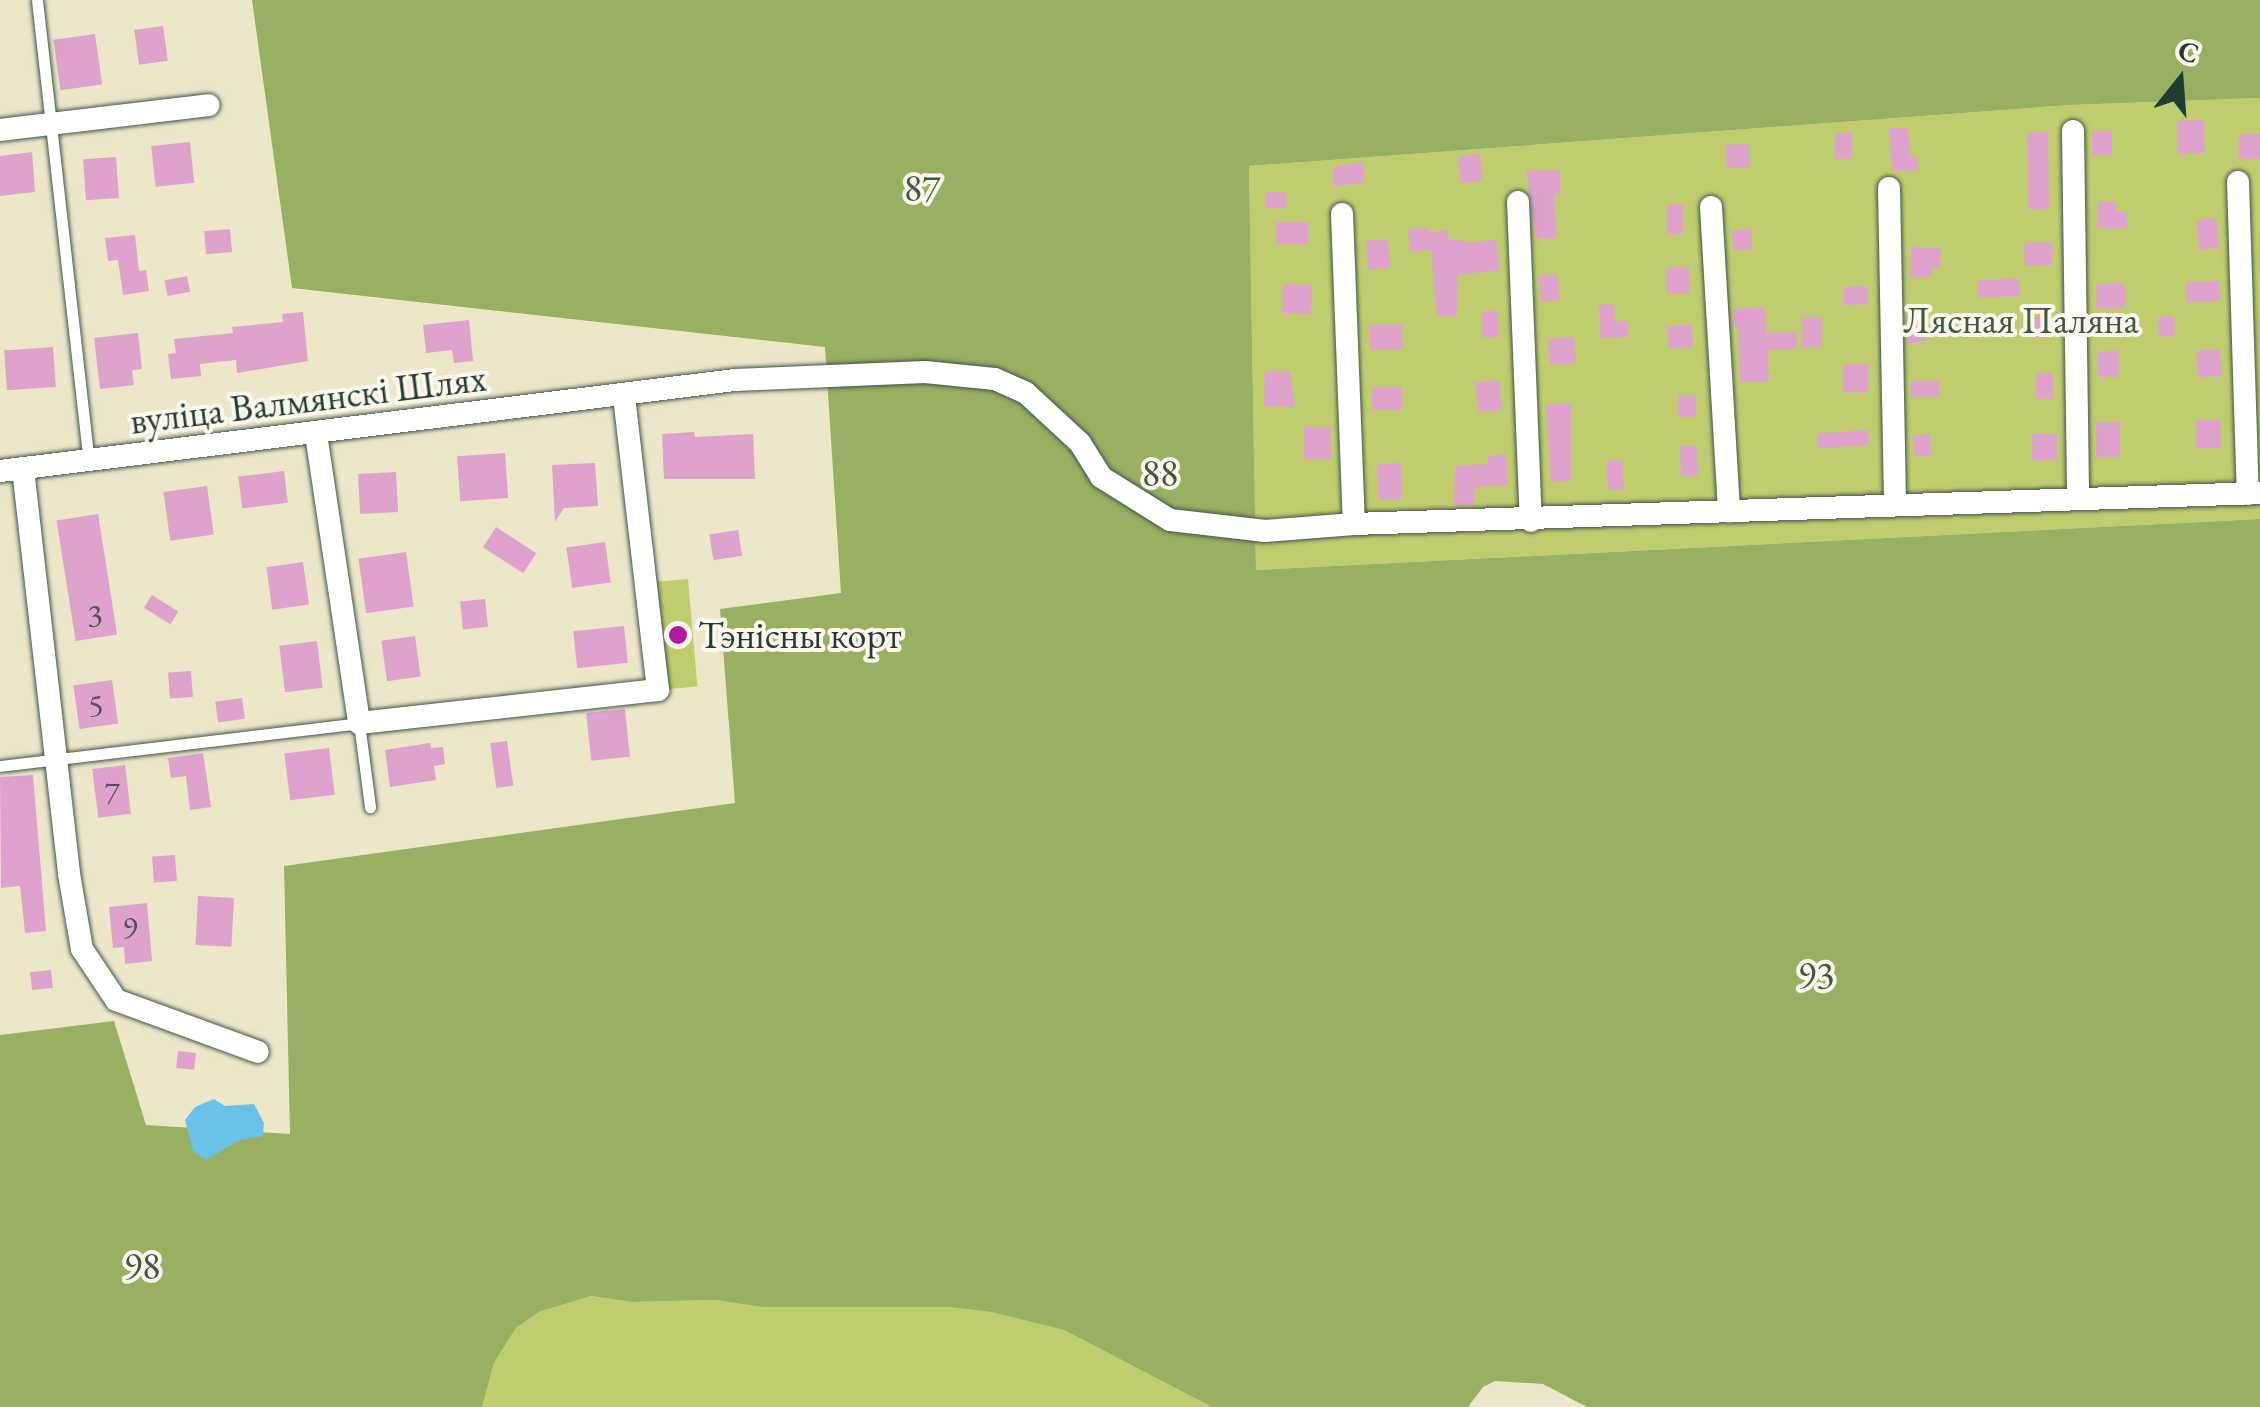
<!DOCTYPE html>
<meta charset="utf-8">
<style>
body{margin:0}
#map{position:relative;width:2260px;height:1407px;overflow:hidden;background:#ede7c9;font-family:"EB Garamond",serif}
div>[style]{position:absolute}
.green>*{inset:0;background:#c0cd6f;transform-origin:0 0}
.forest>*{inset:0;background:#98b062}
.water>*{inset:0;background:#6bc2e8}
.building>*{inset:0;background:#dea2cd;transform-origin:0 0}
.roads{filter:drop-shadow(0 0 2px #3e564a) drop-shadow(0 0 2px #3e564a)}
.lane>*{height:11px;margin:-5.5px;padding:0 5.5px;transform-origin:5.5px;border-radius:5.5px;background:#fff}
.street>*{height:22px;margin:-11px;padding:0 11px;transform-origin:11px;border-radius:11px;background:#fff}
.dots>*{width:28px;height:28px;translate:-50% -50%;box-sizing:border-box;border:5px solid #fbf7ec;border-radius:50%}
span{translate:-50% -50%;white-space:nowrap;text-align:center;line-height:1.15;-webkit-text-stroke:8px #fbf7ec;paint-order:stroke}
.number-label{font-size:32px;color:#4f565a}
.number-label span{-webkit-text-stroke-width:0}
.park-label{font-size:38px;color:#3f5a40}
.street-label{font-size:38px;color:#1f3d34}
.poi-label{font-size:38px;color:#1f3d34}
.left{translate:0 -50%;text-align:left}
.north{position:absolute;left:2130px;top:30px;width:100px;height:100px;-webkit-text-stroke:8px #fbf7ec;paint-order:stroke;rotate:17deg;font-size:28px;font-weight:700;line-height:40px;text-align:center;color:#1f3d34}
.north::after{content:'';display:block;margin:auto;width:35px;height:45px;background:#1f3d34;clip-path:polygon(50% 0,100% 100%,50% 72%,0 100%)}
</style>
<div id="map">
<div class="green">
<i style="clip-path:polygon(2260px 98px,2260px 519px,1256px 570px,1249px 166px,2070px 105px)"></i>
<i style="left:688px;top:579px;width:108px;height:31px;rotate:85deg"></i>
<i style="clip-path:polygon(591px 1296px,632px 1302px,715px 1300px,762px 1307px,951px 1306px,991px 1312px,1064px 1330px,1212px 1407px,482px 1407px,494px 1363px,516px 1328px,539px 1312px)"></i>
</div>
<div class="forest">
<i style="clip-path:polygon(252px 0,2260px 0,2260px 98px,2070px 105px,1249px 166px,1256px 570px,2260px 519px,2260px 1407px,1587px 1407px,1543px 1384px,1495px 1381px,1483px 1387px,1468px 1407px,1212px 1407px,1064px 1330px,991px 1312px,951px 1307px,762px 1307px,715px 1300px,632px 1302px,591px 1296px,539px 1312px,516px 1328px,494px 1363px,482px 1407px,0 1407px,0 1035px,114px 1021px,146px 1125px,290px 1134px,284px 866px,735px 803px,720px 609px,841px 593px,825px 347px,292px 288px)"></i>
</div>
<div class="water">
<i style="clip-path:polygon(214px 1099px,225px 1106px,254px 1104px,264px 1123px,263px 1136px,240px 1140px,206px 1160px,193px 1151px,185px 1120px,195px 1107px)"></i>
</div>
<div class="building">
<i style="left:163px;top:26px;width:35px;height:29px;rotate:82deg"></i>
<i style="left:95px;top:34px;width:51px;height:42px;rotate:82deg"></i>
<i style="left:2204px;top:120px;width:33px;height:27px;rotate:88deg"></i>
<i style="clip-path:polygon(1889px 128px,1908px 128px,1910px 156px,1918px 156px,1918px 171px,1892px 171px)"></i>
<i style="left:2092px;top:131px;width:20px;height:24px"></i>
<i style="left:2048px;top:132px;width:77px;height:21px;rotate:89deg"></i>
<i style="left:1835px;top:133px;width:17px;height:26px"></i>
<i style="left:2260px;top:134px;width:25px;height:21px;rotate:90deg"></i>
<i style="left:190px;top:142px;width:41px;height:39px;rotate:84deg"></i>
<i style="left:1749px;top:144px;width:23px;height:23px;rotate:88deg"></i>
<i style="clip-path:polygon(32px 152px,35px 192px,0 196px,0 156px)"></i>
<i style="left:1480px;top:154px;width:27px;height:22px;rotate:84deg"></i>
<i style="left:116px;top:157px;width:41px;height:33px;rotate:86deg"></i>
<i style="clip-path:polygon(1363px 162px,1364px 183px,1333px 186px,1333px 167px)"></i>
<i style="clip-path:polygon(1560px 170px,1560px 195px,1554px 195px,1557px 238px,1536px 239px,1526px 171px)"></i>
<i style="left:1286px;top:192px;width:16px;height:20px;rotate:90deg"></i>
<i style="clip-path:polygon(2098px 201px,2116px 202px,2116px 211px,2127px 212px,2127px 229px,2097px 228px)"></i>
<i style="left:1667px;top:204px;width:16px;height:30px"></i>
<i style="left:2216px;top:218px;width:30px;height:20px;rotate:84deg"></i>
<i style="left:1276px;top:222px;width:32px;height:22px"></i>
<i style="clip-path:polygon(1427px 228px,1428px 232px,1448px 230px,1449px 240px,1464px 239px,1464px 243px,1496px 240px,1500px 270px,1458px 275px,1457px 316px,1437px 316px,1431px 250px,1410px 252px,1408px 229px)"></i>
<i style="left:230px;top:229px;width:23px;height:26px;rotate:85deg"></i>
<i style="left:1751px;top:229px;width:20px;height:19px;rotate:87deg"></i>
<i style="clip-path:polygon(135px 235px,139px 271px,146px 270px,149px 291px,123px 295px,118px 260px,108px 261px,105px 238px)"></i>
<i style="left:1388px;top:239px;width:29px;height:22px;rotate:86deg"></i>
<i style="left:2052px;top:242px;width:23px;height:28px;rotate:88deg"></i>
<i style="clip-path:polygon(1911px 247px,1941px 248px,1940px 268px,1931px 268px,1931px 277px,1910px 277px)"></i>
<i style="left:1689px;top:267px;width:26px;height:23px;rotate:88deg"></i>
<i style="left:1557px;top:274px;width:26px;height:19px;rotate:83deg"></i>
<i style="left:187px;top:276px;width:16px;height:23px;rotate:79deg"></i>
<i style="left:2019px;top:278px;width:18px;height:41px;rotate:87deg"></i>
<i style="left:2219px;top:281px;width:20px;height:33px;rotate:87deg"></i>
<i style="left:2125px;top:283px;width:25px;height:29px;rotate:88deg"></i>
<i style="left:1283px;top:284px;width:29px;height:29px;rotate:2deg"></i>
<i style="left:1867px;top:286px;width:18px;height:24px;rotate:87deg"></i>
<i style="clip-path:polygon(1614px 304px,1615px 321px,1628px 321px,1628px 337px,1600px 338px,1599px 305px)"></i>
<i style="clip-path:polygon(1765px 307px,1766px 333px,1797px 332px,1797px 349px,1768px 350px,1769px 382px,1740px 382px,1738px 326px,1734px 326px,1733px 309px)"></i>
<i style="left:1498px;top:311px;width:26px;height:16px;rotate:88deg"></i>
<i style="clip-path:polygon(303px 312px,308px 361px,237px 373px,236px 360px,200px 364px,201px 376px,171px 379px,168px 354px,176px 353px,174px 339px,233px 333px,232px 327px,283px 322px,282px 314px)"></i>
<i style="left:1924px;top:316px;width:26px;height:18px;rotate:86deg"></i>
<i style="left:2052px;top:316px;width:21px;height:17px;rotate:87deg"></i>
<i style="left:2174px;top:316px;width:20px;height:16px;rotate:87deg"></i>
<i style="left:1802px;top:317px;width:20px;height:30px"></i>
<i style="clip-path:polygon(469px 320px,473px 361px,454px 363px,452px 350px,426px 353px,423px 325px)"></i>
<i style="left:1402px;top:324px;width:25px;height:33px;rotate:88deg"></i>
<i style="left:1692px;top:325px;width:22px;height:25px;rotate:87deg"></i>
<i style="clip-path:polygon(138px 333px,142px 369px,132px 370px,134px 385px,100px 389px,94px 338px)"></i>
<i style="left:1574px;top:337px;width:26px;height:26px;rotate:86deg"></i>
<i style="left:53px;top:347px;width:40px;height:49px;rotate:86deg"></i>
<i style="left:2220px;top:349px;width:27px;height:24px;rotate:86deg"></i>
<i style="left:2098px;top:351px;width:21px;height:26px"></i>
<i style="left:1843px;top:364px;width:25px;height:28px"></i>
<i style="clip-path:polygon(1265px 371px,1290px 371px,1295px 407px,1264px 406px)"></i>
<i style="left:2036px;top:373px;width:17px;height:26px"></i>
<i style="left:1499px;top:380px;width:30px;height:24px;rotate:84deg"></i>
<i style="left:1939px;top:381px;width:16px;height:28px;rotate:90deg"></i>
<i style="left:1402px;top:387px;width:23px;height:30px;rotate:90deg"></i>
<i style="left:1696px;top:395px;width:22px;height:18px;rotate:90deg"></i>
<i style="clip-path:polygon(1571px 403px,1571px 481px,1551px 482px,1546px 405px)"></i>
<i style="left:2196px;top:420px;width:25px;height:28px"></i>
<i style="left:2096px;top:422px;width:24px;height:35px"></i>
<i style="left:1304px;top:427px;width:27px;height:32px"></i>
<i style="left:1868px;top:430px;width:15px;height:51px;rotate:86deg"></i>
<i style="clip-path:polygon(694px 432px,695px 437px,753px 434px,755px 479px,664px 479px,662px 434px)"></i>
<i style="left:1930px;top:434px;width:21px;height:17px;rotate:85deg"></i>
<i style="left:2032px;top:434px;width:25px;height:26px"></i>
<i style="left:1697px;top:446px;width:30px;height:17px;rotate:88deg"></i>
<i style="left:505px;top:453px;width:45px;height:48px;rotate:86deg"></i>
<i style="clip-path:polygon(1506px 454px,1508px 485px,1475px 487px,1474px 505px,1454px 505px,1455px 466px,1488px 464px,1487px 456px)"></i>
<i style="left:1622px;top:460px;width:29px;height:16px;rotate:86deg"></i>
<i style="clip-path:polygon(595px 463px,598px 506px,564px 508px,555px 522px,552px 465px)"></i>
<i style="left:1401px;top:463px;width:36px;height:24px;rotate:88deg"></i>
<i style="left:284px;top:471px;width:32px;height:46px;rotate:83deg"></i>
<i style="left:396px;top:472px;width:40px;height:38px;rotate:87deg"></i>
<i style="left:207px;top:486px;width:49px;height:44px;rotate:82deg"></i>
<i style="left:98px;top:514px;width:122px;height:42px;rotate:81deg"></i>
<i style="left:496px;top:527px;width:48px;height:24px;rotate:33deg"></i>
<i style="left:738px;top:530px;width:26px;height:29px;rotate:81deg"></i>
<i style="left:605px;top:542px;width:41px;height:39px;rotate:82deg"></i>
<i style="left:406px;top:552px;width:55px;height:48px;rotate:82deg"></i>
<i style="left:303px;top:562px;width:43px;height:37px;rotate:82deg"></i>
<i style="left:152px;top:595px;width:31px;height:15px;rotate:32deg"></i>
<i style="left:485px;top:599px;width:28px;height:25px;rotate:84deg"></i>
<i style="left:624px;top:626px;width:37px;height:51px;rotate:84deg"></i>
<i style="left:415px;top:636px;width:41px;height:34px;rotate:82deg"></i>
<i style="left:317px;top:641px;width:47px;height:38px;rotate:83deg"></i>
<i style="left:191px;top:671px;width:26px;height:23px;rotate:86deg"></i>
<i style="left:112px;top:680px;width:44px;height:39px;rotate:82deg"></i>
<i style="left:242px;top:698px;width:21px;height:27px;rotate:82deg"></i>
<i style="left:625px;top:709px;width:48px;height:39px;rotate:84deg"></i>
<i style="left:507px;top:741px;width:45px;height:17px;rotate:82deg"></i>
<i style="clip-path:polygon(430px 743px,431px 748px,443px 747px,445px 764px,434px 766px,436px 780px,390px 787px,385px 750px)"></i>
<i style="left:329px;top:748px;width:47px;height:45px;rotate:83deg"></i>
<i style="clip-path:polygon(203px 753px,211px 807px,190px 810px,186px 776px,171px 778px,168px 758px)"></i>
<i style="left:125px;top:765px;width:49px;height:33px;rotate:83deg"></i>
<i style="clip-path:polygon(33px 775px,46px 931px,25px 933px,20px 886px,1px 888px,0 777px)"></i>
<i style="left:175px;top:855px;width:26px;height:23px;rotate:86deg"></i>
<i style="left:198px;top:896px;width:36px;height:49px;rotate:3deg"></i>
<i style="clip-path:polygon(147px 903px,152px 961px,125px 964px,124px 947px,113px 948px,109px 907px)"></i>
<i style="left:51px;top:970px;width:18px;height:21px;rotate:84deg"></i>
<i style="left:178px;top:1051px;width:18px;height:17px;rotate:6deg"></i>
</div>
<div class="roads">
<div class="lane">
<i style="left:37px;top:0;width:464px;rotate:83.6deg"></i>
<i style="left:0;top:766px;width:362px;rotate:-6.8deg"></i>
<i style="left:359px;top:723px;width:85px;rotate:82.5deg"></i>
</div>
<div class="street">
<i style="left:0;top:130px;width:210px;rotate:-6.8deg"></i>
<i style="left:2073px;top:131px;width:367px;rotate:89.2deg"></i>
<i style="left:2238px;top:182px;width:312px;rotate:88.2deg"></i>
<i style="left:1889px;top:188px;width:315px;rotate:88.9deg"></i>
<i style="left:1518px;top:202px;width:319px;rotate:87.7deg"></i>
<i style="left:1711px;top:207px;width:305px;rotate:86.6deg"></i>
<i style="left:1342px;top:214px;width:310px;rotate:87.8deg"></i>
<i style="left:316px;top:434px;width:292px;rotate:81.5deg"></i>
<i style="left:359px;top:723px;width:301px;rotate:-6.3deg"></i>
<i style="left:658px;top:690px;width:297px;rotate:-96.6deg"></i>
<i style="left:23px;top:469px;width:408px;rotate:83.5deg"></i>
<i style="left:69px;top:874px;width:76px;rotate:80.2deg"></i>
<i style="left:82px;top:949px;width:61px;rotate:56.3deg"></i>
<i style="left:116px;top:1000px;width:151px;rotate:20.1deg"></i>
<i style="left:0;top:471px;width:741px;rotate:-7.06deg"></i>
<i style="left:735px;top:380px;width:190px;rotate:-2.4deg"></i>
<i style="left:925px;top:372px;width:70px;rotate:5.7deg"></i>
<i style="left:995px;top:379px;width:34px;rotate:24deg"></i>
<i style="left:1026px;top:393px;width:74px;rotate:42.8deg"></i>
<i style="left:1080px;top:443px;width:40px;rotate:58deg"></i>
<i style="left:1101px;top:477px;width:81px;rotate:31.9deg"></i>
<i style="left:1170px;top:520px;width:96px;rotate:6.6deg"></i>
<i style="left:1265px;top:531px;width:89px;rotate:-4.5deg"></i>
<i style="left:1354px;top:524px;width:907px;rotate:-1.96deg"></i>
</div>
</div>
<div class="dots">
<i style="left:678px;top:635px;background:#b5179e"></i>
</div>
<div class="number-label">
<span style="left:95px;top:615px">3</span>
<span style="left:96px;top:705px">5</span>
<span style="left:112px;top:792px">7</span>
<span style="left:130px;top:927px">9</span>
</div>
<div class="park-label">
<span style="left:922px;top:188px">87</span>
<span style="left:2021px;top:320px">Лясная Паляна</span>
<span style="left:1160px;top:473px">88</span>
<span style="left:1816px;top:975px">93</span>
<span style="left:142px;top:1266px">98</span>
</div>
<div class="street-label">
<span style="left:308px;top:399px;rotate:-7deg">вуліца Валмянскі Шлях</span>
</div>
<div class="poi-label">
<span class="left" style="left:698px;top:635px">Тэнісны корт</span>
</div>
<div class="north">С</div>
</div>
